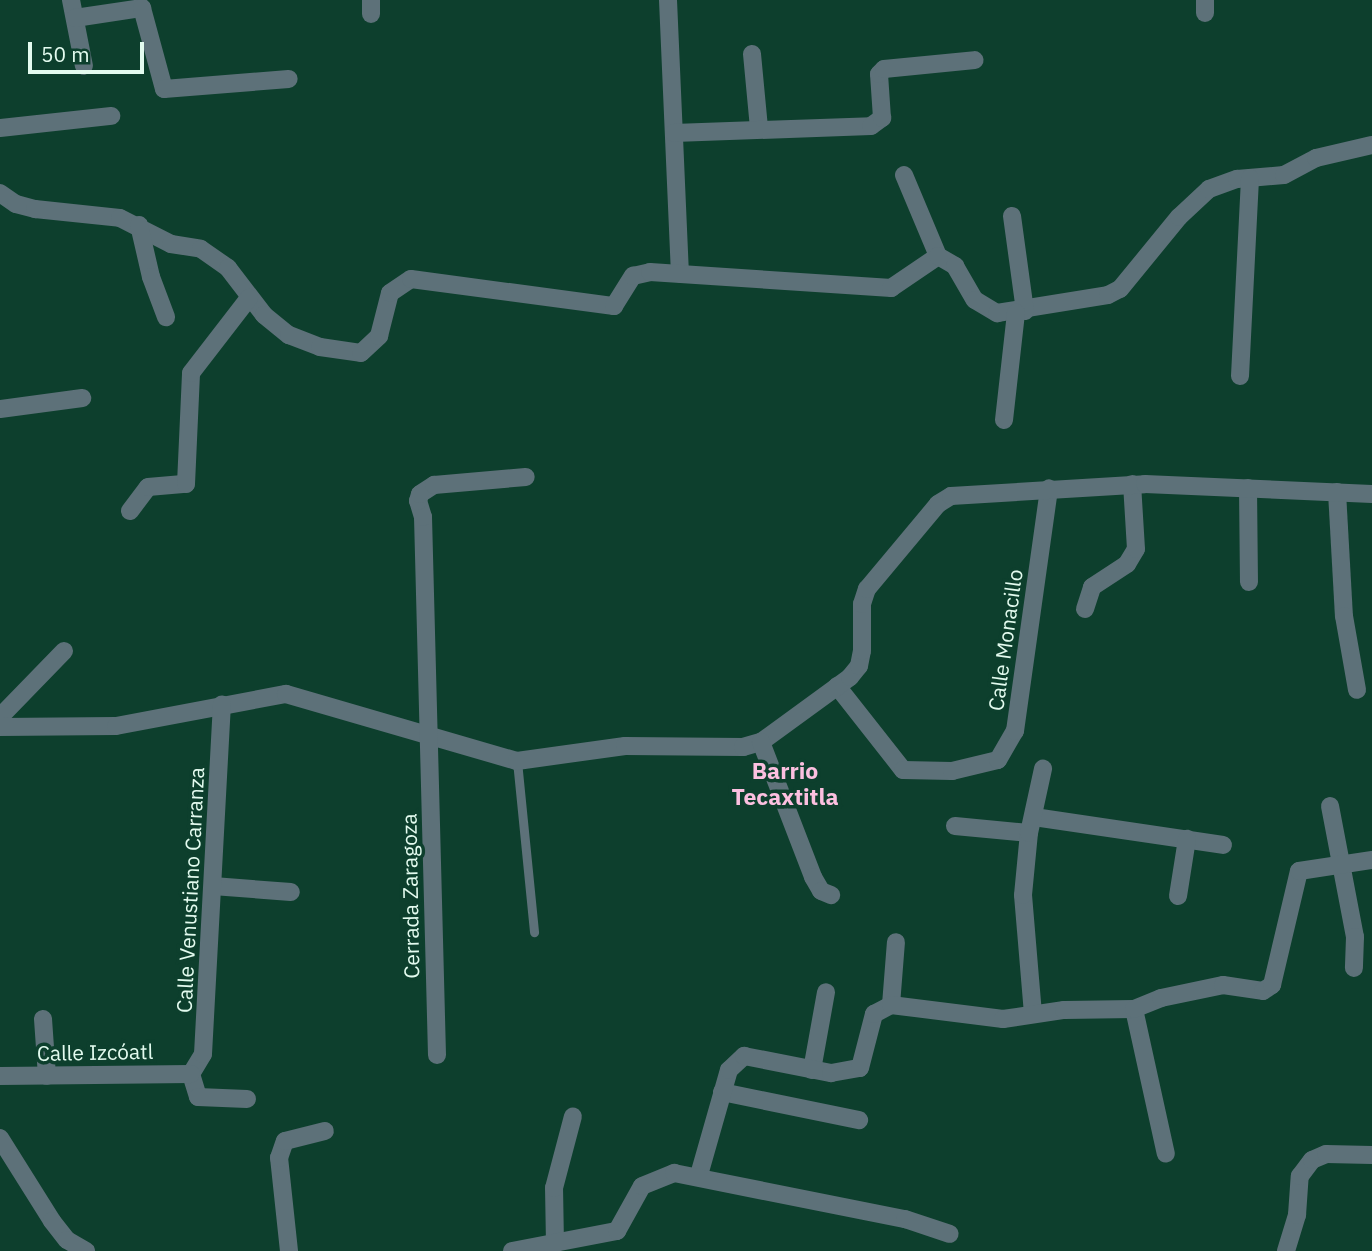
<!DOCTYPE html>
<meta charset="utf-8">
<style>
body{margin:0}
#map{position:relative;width:1372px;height:1251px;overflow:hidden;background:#0d3f2d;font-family:"IBM Plex Sans",sans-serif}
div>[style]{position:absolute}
.lane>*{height:9px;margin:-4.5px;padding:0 4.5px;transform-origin:4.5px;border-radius:4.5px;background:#5d7179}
.street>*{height:18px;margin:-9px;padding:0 9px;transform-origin:9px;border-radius:9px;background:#5d7179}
span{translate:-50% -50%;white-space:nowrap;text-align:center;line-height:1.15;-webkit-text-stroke:7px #0d3f2d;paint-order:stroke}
.street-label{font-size:21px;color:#e3fbef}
.neighbourhood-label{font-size:23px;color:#fcc0e0;font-weight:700}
.scale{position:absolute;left:28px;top:42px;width:116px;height:32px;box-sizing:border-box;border:4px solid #e3fbef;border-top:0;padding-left:9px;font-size:21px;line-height:24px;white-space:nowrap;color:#e3fbef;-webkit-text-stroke:5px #0d3f2d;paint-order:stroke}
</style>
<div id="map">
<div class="lane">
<i style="left:517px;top:761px;width:172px;rotate:84.3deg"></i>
</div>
<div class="street">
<i style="left:71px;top:0;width:67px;rotate:78.9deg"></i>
<i style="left:668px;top:0;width:274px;rotate:87.5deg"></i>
<i style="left:1205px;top:13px;width:13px;rotate:-90deg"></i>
<i style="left:371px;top:14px;width:14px;rotate:-90deg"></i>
<i style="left:75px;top:18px;width:68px;rotate:-8.5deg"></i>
<i style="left:142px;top:8px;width:84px;rotate:74.8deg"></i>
<i style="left:164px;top:89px;width:125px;rotate:-4.6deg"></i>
<i style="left:752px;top:54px;width:74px;rotate:84.6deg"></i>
<i style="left:0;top:128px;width:112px;rotate:-6.2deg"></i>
<i style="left:674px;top:133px;width:197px;rotate:-2deg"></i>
<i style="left:871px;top:126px;width:14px;rotate:-36deg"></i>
<i style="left:882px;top:118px;width:44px;rotate:-93.9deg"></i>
<i style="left:879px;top:74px;width:7px;rotate:-45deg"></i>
<i style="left:884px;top:69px;width:91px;rotate:-5.6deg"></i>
<i style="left:904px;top:175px;width:88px;rotate:67.2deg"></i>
<i style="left:0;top:193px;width:19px;rotate:35deg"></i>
<i style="left:16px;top:204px;width:20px;rotate:15deg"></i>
<i style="left:35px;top:209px;width:85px;rotate:6deg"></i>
<i style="left:120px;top:218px;width:57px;rotate:27deg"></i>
<i style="left:171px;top:244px;width:30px;rotate:9deg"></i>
<i style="left:201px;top:249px;width:33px;rotate:35deg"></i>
<i style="left:228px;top:268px;width:59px;rotate:52.5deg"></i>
<i style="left:264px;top:315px;width:32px;rotate:39deg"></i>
<i style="left:289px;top:335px;width:33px;rotate:21deg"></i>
<i style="left:320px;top:347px;width:41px;rotate:8.3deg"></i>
<i style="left:361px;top:353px;width:25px;rotate:-43deg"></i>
<i style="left:379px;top:336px;width:44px;rotate:-75.7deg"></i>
<i style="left:390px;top:293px;width:25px;rotate:-34deg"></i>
<i style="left:411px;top:279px;width:205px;rotate:7.6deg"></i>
<i style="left:614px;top:306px;width:36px;rotate:-58deg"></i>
<i style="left:633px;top:276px;width:17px;rotate:-13deg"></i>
<i style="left:650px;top:272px;width:242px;rotate:3.8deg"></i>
<i style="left:891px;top:288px;width:57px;rotate:-34.2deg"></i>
<i style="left:938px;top:256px;width:20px;rotate:30deg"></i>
<i style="left:955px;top:266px;width:39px;rotate:60deg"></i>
<i style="left:975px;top:300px;width:26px;rotate:31deg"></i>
<i style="left:997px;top:313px;width:112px;rotate:-9.2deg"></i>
<i style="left:1108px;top:295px;width:13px;rotate:-27deg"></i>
<i style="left:1120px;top:289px;width:93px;rotate:-50.7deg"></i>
<i style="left:1179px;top:217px;width:41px;rotate:-43deg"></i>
<i style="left:1209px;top:189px;width:30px;rotate:-20deg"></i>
<i style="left:1237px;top:179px;width:47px;rotate:-4.9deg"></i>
<i style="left:1284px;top:175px;width:36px;rotate:-28deg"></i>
<i style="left:1316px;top:158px;width:57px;rotate:-13.1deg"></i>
<i style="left:1012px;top:216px;width:96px;rotate:82.2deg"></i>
<i style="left:139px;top:225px;width:53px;rotate:77deg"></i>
<i style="left:151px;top:277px;width:43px;rotate:69.4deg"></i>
<i style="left:1240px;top:376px;width:198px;rotate:-87.1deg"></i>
<i style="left:0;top:409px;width:83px;rotate:-7.6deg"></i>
<i style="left:1004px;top:420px;width:108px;rotate:-83.6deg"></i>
<i style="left:1248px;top:488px;width:94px;rotate:89.4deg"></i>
<i style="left:1337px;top:492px;width:124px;rotate:86.8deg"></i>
<i style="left:1344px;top:616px;width:75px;rotate:80deg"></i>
<i style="left:130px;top:511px;width:30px;rotate:-53deg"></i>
<i style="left:148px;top:487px;width:38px;rotate:-5deg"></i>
<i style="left:186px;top:484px;width:111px;rotate:-87.4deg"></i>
<i style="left:191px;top:373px;width:95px;rotate:-52.3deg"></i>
<i style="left:1085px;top:609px;width:23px;rotate:-72deg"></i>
<i style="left:1092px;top:587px;width:42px;rotate:-33.3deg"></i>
<i style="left:1127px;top:564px;width:17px;rotate:-59deg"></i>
<i style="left:1136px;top:549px;width:65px;rotate:-93.5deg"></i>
<i style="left:837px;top:686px;width:107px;rotate:51.8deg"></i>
<i style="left:903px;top:770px;width:49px;rotate:1.2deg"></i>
<i style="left:952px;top:771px;width:47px;rotate:-13.4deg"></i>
<i style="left:998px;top:760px;width:34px;rotate:-60deg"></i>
<i style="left:1015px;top:731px;width:245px;rotate:-82deg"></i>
<i style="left:0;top:717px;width:92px;rotate:-45.9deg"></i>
<i style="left:0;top:727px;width:116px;rotate:-0.5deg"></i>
<i style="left:116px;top:726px;width:173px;rotate:-10.7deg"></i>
<i style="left:286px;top:694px;width:241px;rotate:16.2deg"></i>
<i style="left:517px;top:761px;width:109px;rotate:-7.9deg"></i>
<i style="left:625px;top:746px;width:118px;rotate:0.5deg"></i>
<i style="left:743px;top:747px;width:19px;rotate:-16deg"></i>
<i style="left:761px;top:742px;width:110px;rotate:-36.1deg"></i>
<i style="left:850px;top:677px;width:14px;rotate:-51deg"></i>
<i style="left:859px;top:666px;width:15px;rotate:-79deg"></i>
<i style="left:862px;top:651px;width:47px;rotate:-90deg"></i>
<i style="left:862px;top:604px;width:16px;rotate:-72deg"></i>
<i style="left:867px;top:589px;width:111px;rotate:-50.1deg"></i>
<i style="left:938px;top:504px;width:15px;rotate:-32deg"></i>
<i style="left:951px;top:496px;width:194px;rotate:-3.5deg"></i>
<i style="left:1145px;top:484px;width:227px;rotate:2.5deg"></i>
<i style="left:761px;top:742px;width:145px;rotate:68.9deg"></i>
<i style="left:813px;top:877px;width:16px;rotate:60deg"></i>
<i style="left:821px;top:891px;width:11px;rotate:22deg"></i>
<i style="left:1330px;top:806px;width:133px;rotate:79.2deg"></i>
<i style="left:1355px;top:937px;width:31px;rotate:92deg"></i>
<i style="left:1034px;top:817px;width:191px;rotate:8.4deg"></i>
<i style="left:955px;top:826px;width:74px;rotate:5.4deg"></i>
<i style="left:213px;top:886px;width:78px;rotate:4.4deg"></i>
<i style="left:1178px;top:896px;width:58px;rotate:-81deg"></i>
<i style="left:891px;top:1005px;width:63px;rotate:-85.5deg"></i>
<i style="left:1134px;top:1009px;width:148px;rotate:77.6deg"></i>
<i style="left:1033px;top:1014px;width:119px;rotate:-94.8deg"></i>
<i style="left:1023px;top:895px;width:62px;rotate:-84.5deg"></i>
<i style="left:1029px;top:833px;width:66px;rotate:-77.7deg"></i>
<i style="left:43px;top:1019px;width:57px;rotate:86deg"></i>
<i style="left:437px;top:1055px;width:538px;rotate:-91.49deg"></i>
<i style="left:423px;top:517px;width:17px;rotate:-107deg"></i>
<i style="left:418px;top:501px;width:7px;rotate:-74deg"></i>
<i style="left:420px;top:494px;width:17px;rotate:-33deg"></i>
<i style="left:434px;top:485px;width:92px;rotate:-5deg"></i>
<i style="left:812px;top:1070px;width:79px;rotate:-79.8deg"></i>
<i style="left:191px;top:1074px;width:23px;rotate:-59deg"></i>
<i style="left:203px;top:1054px;width:350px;rotate:-86.9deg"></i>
<i style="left:191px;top:1074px;width:24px;rotate:73deg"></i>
<i style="left:198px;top:1097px;width:49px;rotate:2.3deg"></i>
<i style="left:0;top:1076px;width:191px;rotate:-0.6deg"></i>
<i style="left:722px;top:1092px;width:140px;rotate:11.6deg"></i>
<i style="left:0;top:1138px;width:98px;rotate:57.9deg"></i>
<i style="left:52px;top:1221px;width:24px;rotate:52deg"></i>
<i style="left:67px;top:1240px;width:22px;rotate:30deg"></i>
<i style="left:699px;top:1175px;width:109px;rotate:-74.1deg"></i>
<i style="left:729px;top:1070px;width:21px;rotate:-43deg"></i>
<i style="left:744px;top:1056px;width:89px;rotate:11.1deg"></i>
<i style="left:831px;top:1073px;width:29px;rotate:-10deg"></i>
<i style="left:860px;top:1068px;width:56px;rotate:-75.5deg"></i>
<i style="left:874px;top:1014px;width:19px;rotate:-28deg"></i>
<i style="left:891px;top:1005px;width:113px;rotate:7.1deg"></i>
<i style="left:1003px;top:1019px;width:62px;rotate:-8.4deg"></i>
<i style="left:1064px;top:1010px;width:70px;rotate:-0.8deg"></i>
<i style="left:1134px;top:1009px;width:29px;rotate:-22deg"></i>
<i style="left:1161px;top:998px;width:63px;rotate:-11.8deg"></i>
<i style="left:1223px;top:985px;width:40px;rotate:8.5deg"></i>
<i style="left:1263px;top:991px;width:11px;rotate:-34deg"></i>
<i style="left:1272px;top:985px;width:117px;rotate:-76.7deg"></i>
<i style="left:1299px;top:871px;width:74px;rotate:-8.6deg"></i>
<i style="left:555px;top:1244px;width:56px;rotate:-91deg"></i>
<i style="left:554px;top:1188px;width:74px;rotate:-75.2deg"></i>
<i style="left:289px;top:1251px;width:94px;rotate:-96.1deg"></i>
<i style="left:279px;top:1158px;width:18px;rotate:-71deg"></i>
<i style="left:285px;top:1141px;width:41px;rotate:-14deg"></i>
<i style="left:512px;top:1251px;width:107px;rotate:-10.8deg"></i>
<i style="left:617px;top:1231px;width:51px;rotate:-60.9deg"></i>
<i style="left:642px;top:1186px;width:35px;rotate:-22deg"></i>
<i style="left:674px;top:1173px;width:236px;rotate:11.3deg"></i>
<i style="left:905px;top:1219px;width:47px;rotate:18.4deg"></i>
<i style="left:1286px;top:1251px;width:38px;rotate:-73deg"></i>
<i style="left:1297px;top:1215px;width:39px;rotate:-86deg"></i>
<i style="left:1300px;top:1176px;width:20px;rotate:-53deg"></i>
<i style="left:1312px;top:1160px;width:15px;rotate:-23deg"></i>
<i style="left:1326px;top:1154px;width:46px;rotate:1.2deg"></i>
</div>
<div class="street-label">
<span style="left:1005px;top:640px;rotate:-82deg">Calle Monacillo</span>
<span style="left:190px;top:890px;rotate:-87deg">Calle Venustiano Carranza</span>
<span style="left:410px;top:896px;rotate:-91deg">Cerrada Zaragoza</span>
<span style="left:95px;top:1052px;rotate:-1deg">Calle Izcóatl</span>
</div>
<div class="neighbourhood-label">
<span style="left:785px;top:783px">Barrio<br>Tecaxtitla</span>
</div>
<div class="scale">50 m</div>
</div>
